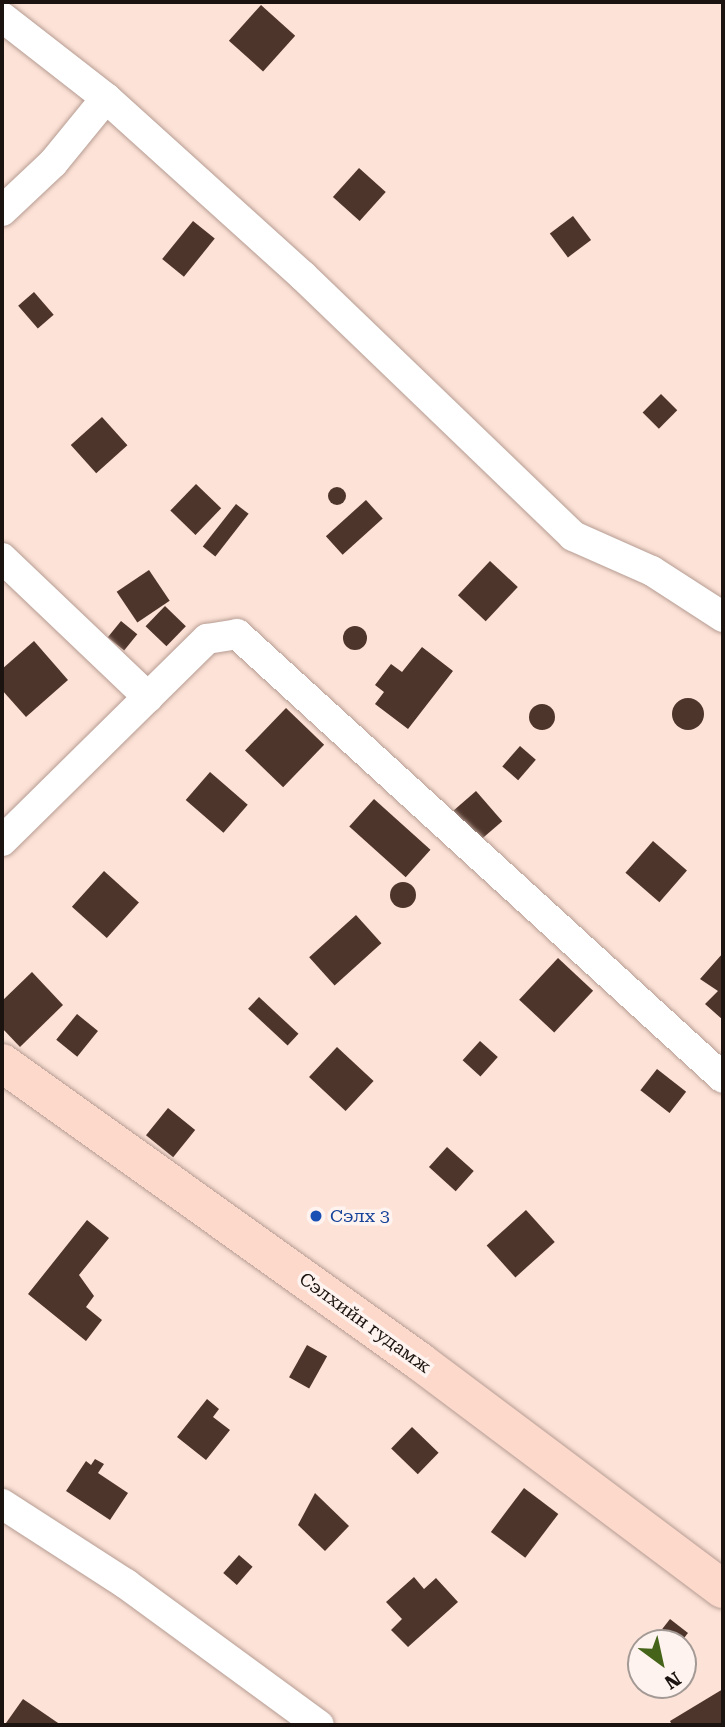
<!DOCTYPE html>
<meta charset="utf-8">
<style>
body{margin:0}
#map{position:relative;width:725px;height:1727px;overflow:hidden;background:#fde2d7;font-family:"Roboto Serif",serif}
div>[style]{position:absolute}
.building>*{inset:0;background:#4e352b;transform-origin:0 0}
.round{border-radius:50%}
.roads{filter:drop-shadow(0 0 2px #b59c92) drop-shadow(0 0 2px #b59c92)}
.street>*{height:30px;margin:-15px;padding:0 15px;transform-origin:15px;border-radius:15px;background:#fff}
.secondary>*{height:38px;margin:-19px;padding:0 19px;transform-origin:19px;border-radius:19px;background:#fdd9cc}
.dots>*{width:19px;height:19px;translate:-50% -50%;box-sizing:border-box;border:4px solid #fef3ef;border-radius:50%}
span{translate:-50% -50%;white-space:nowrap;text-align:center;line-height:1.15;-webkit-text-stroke:7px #fef3ef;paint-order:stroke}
.transit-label{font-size:18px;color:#164399}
.left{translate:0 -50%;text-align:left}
.street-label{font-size:18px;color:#1b130f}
.frame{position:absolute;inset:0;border:4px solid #1b130f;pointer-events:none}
.north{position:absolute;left:627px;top:1629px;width:70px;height:70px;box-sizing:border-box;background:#fef3ef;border:2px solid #a39995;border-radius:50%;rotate:147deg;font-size:19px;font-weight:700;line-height:28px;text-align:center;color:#1b130f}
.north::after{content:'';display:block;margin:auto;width:24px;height:32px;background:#456419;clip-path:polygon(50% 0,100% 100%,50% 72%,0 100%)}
</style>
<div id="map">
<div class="building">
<i style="left:261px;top:5px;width:46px;height:48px;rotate:42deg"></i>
<i style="left:359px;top:168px;width:36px;height:39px;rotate:42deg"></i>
<i style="left:573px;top:216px;width:30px;height:29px;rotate:53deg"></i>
<i style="left:193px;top:221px;width:28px;height:49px;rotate:39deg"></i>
<i style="left:34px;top:292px;width:30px;height:21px;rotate:49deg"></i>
<i style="left:661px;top:394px;width:23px;height:26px;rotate:45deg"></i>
<i style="left:102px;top:417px;width:38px;height:42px;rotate:48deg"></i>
<i style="left:196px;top:484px;width:35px;height:37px;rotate:44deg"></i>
<i class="round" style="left:328px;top:487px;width:18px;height:18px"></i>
<i style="left:366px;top:500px;width:25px;height:54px;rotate:48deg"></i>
<i style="left:236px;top:504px;width:16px;height:54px;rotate:38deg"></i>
<i style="left:490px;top:561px;width:38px;height:47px;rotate:43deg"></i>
<i style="left:149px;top:570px;width:37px;height:39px;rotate:56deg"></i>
<i style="left:165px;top:606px;width:29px;height:28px;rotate:44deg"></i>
<i style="left:121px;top:621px;width:21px;height:21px;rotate:39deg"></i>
<i class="round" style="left:343px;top:626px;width:24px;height:24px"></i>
<i style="clip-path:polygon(34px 641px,68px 680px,26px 717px,2px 690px,2px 669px)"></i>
<i style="clip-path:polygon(422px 647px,453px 671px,408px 729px,375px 704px,384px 692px,375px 685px,391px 664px,402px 672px)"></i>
<i class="round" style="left:672px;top:698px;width:32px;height:32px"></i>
<i class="round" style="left:529px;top:704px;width:26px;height:26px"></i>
<i style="left:286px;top:708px;width:53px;height:59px;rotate:44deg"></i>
<i style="left:520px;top:746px;width:21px;height:27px;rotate:41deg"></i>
<i style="left:210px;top:772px;width:50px;height:37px;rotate:41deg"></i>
<i style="left:476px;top:791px;width:40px;height:30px;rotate:49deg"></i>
<i style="left:374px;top:799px;width:76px;height:37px;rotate:42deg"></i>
<i style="left:653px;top:841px;width:45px;height:42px;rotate:41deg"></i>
<i style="left:104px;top:871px;width:47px;height:48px;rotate:42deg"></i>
<i class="round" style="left:390px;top:882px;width:26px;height:26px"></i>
<i style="left:356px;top:915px;width:38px;height:63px;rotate:48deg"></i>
<i style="clip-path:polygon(723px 953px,723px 1020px,705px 1004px,718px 991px,700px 979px)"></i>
<i style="left:558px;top:958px;width:48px;height:57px;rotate:43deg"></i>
<i style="clip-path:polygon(32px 972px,63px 1005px,20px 1047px,2px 1028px,2px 1001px)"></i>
<i style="left:259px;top:997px;width:54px;height:16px;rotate:43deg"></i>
<i style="left:77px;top:1014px;width:27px;height:33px;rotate:39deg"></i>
<i style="left:480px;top:1041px;width:24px;height:26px;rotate:42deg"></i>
<i style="left:337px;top:1047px;width:50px;height:41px;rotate:43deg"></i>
<i style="left:657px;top:1069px;width:37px;height:27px;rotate:38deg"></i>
<i style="left:168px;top:1108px;width:35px;height:35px;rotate:39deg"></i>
<i style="left:447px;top:1147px;width:36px;height:27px;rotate:42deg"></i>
<i style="left:526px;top:1210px;width:43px;height:53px;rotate:48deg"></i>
<i style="clip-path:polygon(87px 1220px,109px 1238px,79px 1275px,94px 1296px,86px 1307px,102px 1320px,86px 1341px,28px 1294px)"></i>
<i style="left:307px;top:1345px;width:23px;height:37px;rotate:29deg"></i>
<i style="clip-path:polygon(207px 1399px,219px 1409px,213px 1417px,230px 1430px,206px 1460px,177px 1437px)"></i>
<i style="left:412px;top:1427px;width:37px;height:30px;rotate:44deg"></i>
<i style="clip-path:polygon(95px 1459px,104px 1464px,98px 1473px,128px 1493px,110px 1520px,66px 1491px,86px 1461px,91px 1465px)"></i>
<i style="left:524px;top:1488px;width:43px;height:55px;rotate:37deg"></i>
<i style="clip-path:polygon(315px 1493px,349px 1526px,325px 1551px,298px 1525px)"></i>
<i style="left:239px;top:1555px;width:18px;height:24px;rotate:41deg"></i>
<i style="clip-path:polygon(414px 1577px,424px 1589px,436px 1578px,458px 1602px,408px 1647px,391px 1630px,402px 1619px,386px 1602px)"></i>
<i style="clip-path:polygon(670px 1619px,688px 1633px,680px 1643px,656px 1637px)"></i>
<i style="clip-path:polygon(723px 1689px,723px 1725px,672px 1725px,670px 1721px)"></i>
<i style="clip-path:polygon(23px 1699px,61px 1725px,9px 1725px,6px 1723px)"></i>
</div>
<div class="roads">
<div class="street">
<i style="left:2px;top:17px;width:132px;rotate:37.9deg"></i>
<i style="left:106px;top:98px;width:266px;rotate:42.1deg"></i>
<i style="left:303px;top:276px;width:375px;rotate:43.9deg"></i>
<i style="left:573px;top:536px;width:86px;rotate:23.9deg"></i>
<i style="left:652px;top:571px;width:85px;rotate:32.9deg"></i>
<i style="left:2px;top:211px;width:70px;rotate:-43.3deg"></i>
<i style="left:53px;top:163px;width:84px;rotate:-50.8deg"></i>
<i style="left:2px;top:558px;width:202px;rotate:43.6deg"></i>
<i style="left:2px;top:841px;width:288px;rotate:-44.6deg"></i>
<i style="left:207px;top:639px;width:30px;rotate:-9deg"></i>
<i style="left:237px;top:634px;width:658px;rotate:42.41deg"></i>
<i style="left:2px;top:1504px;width:148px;rotate:32.8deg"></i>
<i style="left:126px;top:1584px;width:239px;rotate:36.2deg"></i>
</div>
<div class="secondary">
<i style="left:2px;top:1063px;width:513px;rotate:35.55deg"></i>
<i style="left:419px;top:1361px;width:380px;rotate:36.9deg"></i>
</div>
</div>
<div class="dots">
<i style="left:316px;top:1216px;background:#1a4fb4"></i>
</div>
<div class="transit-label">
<span class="left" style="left:330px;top:1216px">Сэлх 3</span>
</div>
<div class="street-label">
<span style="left:365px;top:1323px;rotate:36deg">Сэлхийн гудамж</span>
</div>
<div class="frame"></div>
<div class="north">N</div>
</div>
